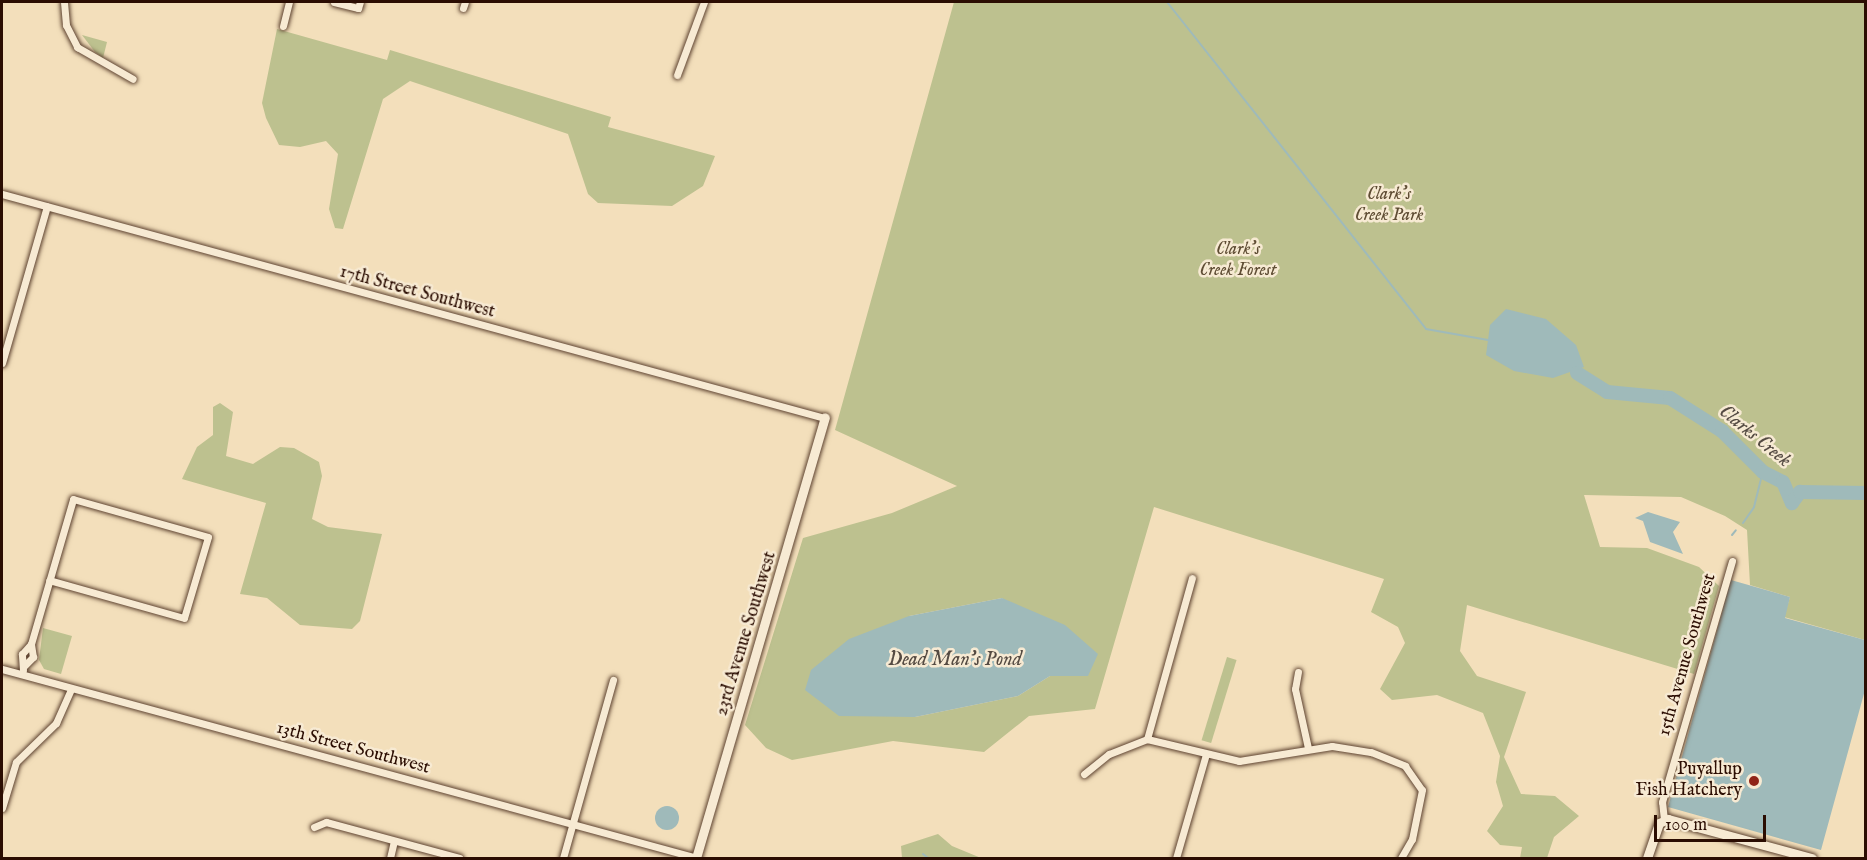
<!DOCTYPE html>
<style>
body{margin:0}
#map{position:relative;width:1867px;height:860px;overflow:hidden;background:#f3dfbb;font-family:"IM FELL English",serif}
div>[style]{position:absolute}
.green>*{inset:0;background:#bdc18f;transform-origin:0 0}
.water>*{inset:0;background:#9fbaba}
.round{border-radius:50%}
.stream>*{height:2px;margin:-1px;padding:0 1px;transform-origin:1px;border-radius:1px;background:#9fbaba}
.river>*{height:14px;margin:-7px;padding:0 7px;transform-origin:7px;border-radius:7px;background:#9fbaba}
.roads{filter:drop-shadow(0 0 2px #5d4230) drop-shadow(0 0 2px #5d4230)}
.minor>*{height:7px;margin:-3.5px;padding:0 3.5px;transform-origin:3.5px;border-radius:3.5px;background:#f7ead3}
.tertiary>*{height:9px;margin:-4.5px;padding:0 4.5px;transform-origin:4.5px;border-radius:4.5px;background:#f7ead3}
.dots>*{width:16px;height:16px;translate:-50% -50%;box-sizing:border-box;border:3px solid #f7ead3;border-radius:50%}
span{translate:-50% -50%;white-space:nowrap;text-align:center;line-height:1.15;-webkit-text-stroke:5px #f7ead3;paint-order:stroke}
.park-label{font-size:18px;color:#5e4c33;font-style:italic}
.street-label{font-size:18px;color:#2b0d02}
.poi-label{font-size:18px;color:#2b0d02}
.right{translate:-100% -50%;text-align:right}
.water-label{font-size:20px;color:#544a42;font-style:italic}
.frame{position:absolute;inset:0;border:3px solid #2b0d02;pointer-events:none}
.scale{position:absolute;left:1654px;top:815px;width:112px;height:27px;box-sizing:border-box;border:3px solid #2b0d02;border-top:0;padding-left:8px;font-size:18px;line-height:21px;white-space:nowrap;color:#2b0d02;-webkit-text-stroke:4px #f7ead3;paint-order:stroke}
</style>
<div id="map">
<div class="green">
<i style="clip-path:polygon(evenodd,954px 2px,1865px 2px,1865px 640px,1784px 617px,1790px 597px,1750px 585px,1747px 530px,1725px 516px,1681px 497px,1584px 495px,1600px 547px,1647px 548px,1699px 567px,1719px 586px,1694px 674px,1467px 605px,1460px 651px,1477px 676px,1526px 692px,1504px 757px,1521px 794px,1555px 796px,1579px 816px,1554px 837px,1547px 858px,1520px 858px,1522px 847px,1500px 845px,1487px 831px,1503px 806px,1496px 782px,1500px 756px,1483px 713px,1437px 695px,1392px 700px,1380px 689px,1405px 643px,1398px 627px,1371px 612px,1384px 579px,1154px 507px,1095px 709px,1029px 716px,984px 752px,893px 741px,792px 760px,766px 748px,745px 725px,803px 538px,892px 513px,957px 486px,835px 430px,954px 2px,1002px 598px,1088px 676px,1050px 676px,1018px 696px,915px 717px,909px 616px,1002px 598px)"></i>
<i style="clip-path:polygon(277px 29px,387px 60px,390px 50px,611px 117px,608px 127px,715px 156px,703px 186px,672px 206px,598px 203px,588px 194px,568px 134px,410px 81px,383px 99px,343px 229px,335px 228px,329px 209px,338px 154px,326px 141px,300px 147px,279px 145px,266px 118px,262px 103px)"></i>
<i style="clip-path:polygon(82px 35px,107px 42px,103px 58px,95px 52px)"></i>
<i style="clip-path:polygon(220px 403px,233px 412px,226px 456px,253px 464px,280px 447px,294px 448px,319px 462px,322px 476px,312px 519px,328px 527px,382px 534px,360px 621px,352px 629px,300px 625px,267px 598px,240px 594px,266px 503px,182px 479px,197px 447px,213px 435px,213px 407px)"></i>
<i style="clip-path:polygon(43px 628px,72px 636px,61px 674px,44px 669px,39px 660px)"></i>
<i style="left:1227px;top:657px;width:10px;height:87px;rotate:17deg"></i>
<i style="clip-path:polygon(938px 834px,952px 846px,981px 858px,902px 858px,901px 846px)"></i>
</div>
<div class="water">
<i style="clip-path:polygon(1506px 309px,1546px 319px,1576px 345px,1584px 367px,1553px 378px,1514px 371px,1486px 355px,1490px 325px)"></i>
<i style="clip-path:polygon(1648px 512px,1680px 522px,1673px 532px,1683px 554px,1650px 542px,1643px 521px,1635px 518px)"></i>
<i style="clip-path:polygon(1731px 580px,1790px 597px,1785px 618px,1865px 640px,1865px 690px,1821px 850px,1668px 807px)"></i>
<i style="clip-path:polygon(1002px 598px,1065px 625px,1098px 654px,1088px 676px,1050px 676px,1018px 696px,915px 717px,839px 716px,805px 690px,811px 670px,849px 639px,909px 616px)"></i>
<i class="round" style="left:655px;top:806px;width:24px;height:24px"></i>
</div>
<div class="stream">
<i style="left:1167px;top:2px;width:417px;rotate:51.6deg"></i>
<i style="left:1426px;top:329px;width:63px;rotate:10.1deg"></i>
<i style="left:1743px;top:523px;width:19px;rotate:-55deg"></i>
<i style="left:1754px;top:507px;width:36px;rotate:-76deg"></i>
<i style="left:1732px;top:535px;width:6px;rotate:-51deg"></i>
<i style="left:923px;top:854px;width:6px;rotate:39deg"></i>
</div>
<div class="river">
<i style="left:1577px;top:373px;width:36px;rotate:32deg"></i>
<i style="left:1607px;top:392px;width:63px;rotate:5.4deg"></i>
<i style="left:1670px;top:398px;width:62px;rotate:32.4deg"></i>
<i style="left:1722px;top:431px;width:58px;rotate:45deg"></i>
<i style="left:1763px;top:472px;width:22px;rotate:27deg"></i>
<i style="left:1783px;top:482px;width:23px;rotate:67deg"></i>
<i style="left:1792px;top:503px;width:14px;rotate:-54deg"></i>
<i style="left:1800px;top:492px;width:66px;rotate:0.9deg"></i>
</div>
<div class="roads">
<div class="minor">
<i style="left:64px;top:2px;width:23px;rotate:85deg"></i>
<i style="left:66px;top:25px;width:25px;rotate:63deg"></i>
<i style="left:77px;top:47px;width:64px;rotate:29.7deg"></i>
<i style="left:334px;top:2px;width:25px;rotate:14deg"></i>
<i style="left:358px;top:8px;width:6px;rotate:-72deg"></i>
<i style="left:463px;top:8px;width:6px;rotate:-72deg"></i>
<i style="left:283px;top:26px;width:25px;rotate:-76deg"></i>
<i style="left:677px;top:75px;width:78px;rotate:-69.7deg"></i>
<i style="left:2px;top:194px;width:853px;rotate:15.23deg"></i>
<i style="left:2px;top:363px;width:163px;rotate:-74deg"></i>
<i style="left:24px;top:666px;width:13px;rotate:-45deg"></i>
<i style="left:33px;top:657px;width:13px;rotate:-99deg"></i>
<i style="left:31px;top:644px;width:151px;rotate:-73.8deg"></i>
<i style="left:73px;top:499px;width:140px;rotate:15.7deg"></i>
<i style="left:208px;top:537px;width:84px;rotate:106.5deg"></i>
<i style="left:184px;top:618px;width:140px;rotate:-164.3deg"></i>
<i style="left:2px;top:669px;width:720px;rotate:15.21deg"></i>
<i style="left:23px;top:670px;width:16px;rotate:-94deg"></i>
<i style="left:22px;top:654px;width:13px;rotate:-48deg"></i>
<i style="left:1298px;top:672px;width:17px;rotate:100deg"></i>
<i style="left:1295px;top:689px;width:60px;rotate:77.6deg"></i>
<i style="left:1147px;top:739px;width:167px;rotate:-74.4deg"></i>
<i style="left:1084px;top:774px;width:32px;rotate:-39deg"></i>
<i style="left:1109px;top:754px;width:41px;rotate:-21.5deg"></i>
<i style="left:1147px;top:739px;width:95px;rotate:13.4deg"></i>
<i style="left:1239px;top:761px;width:94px;rotate:-9.2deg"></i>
<i style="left:1332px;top:746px;width:39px;rotate:9deg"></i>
<i style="left:1371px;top:752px;width:37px;rotate:22deg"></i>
<i style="left:1405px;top:766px;width:29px;rotate:55deg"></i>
<i style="left:1422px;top:790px;width:50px;rotate:101.5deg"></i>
<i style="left:1412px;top:839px;width:22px;rotate:120deg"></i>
<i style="left:2px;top:808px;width:48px;rotate:-73.1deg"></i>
<i style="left:16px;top:762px;width:56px;rotate:-44.3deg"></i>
<i style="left:56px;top:723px;width:37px;rotate:-66deg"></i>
<i style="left:1664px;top:820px;width:18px;rotate:-96deg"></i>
<i style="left:1662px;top:802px;width:251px;rotate:-73.8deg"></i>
<i style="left:314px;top:827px;width:13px;rotate:-23deg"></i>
<i style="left:326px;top:822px;width:138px;rotate:15.1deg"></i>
<i style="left:390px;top:858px;width:17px;rotate:-77deg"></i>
<i style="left:563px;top:858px;width:185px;rotate:-74.3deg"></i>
<i style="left:1176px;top:858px;width:108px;rotate:-73.9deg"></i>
</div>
<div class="tertiary">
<i style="left:696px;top:858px;width:459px;rotate:-73.7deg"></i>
<i style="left:1647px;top:858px;width:37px;rotate:-71deg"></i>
<i style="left:1659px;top:823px;width:10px;rotate:-24deg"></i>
<i style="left:1668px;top:819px;width:149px;rotate:15.2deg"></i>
</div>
</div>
<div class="dots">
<i style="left:1754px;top:781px;background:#8f2418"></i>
</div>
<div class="park-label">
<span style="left:1389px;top:206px">Clark's<br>Creek Park</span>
<span style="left:1238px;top:261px">Clark's<br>Creek Forest</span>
</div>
<div class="street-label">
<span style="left:417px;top:293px;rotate:15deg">17th Street Southwest</span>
<span style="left:747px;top:634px;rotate:-73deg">23rd Avenue Southwest</span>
<span style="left:1688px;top:655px;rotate:-74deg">15th Avenue Southwest</span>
<span style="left:353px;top:749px;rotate:15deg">13th Street Southwest</span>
</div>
<div class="poi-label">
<span class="right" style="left:1742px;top:781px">Puyallup<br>Fish Hatchery</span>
</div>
<div class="water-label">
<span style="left:1755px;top:436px;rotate:39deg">Clarks Creek</span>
<span style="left:955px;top:659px">Dead Man's Pond</span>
</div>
<div class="frame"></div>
<div class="scale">100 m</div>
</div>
